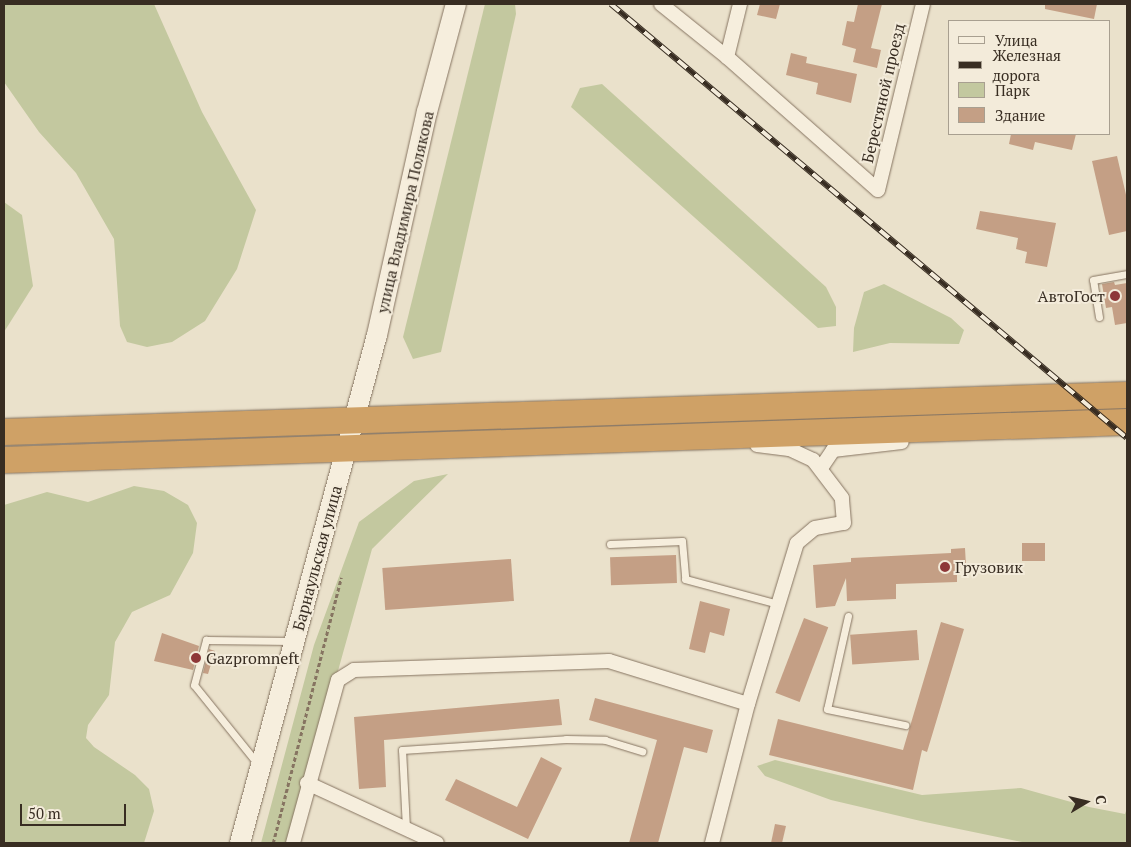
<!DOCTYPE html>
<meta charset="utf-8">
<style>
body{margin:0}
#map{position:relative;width:1131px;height:847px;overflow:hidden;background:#eae1cb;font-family:"PT Serif",serif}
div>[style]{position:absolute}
.green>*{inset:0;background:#c3c89f}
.building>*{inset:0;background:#c49f85;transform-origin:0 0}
.path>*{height:2.5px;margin-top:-1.25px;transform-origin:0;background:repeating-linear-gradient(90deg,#867461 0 4px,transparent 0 6.5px)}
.roads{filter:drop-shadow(0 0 1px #867461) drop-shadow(0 0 1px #867461)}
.lane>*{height:7px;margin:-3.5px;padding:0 3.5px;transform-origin:3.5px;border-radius:3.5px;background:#f6eedd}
.street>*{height:14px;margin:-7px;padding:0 7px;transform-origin:7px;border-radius:7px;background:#f6eedd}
.secondary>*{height:20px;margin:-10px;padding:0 10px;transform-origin:10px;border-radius:10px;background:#f6eedd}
.highway>*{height:26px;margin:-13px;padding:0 13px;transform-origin:13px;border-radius:13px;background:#cfa166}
.rail>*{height:5.5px;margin-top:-2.75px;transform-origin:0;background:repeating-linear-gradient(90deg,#f3ebda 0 11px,#382d22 0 22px);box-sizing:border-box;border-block:1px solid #382d22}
.dots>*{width:14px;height:14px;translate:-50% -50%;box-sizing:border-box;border:2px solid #f3ebda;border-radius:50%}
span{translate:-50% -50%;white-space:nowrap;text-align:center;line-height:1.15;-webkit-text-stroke:4px #f3ebda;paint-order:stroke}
.street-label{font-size:16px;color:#382d22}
.poi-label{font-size:16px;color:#382d22}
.right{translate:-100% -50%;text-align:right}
.left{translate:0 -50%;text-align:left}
.frame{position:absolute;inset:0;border:5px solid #382d22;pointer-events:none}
.legend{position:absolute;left:948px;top:20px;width:162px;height:115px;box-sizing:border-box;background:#f3ebda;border:1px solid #a89f90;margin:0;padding:6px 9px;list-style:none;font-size:15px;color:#382d22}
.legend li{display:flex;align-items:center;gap:10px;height:25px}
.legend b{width:25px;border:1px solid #a89f90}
.north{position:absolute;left:1061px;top:777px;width:50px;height:50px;-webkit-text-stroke:4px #f3ebda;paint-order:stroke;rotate:81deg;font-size:14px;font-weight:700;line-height:20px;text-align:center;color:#382d22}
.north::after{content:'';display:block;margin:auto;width:18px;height:22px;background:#382d22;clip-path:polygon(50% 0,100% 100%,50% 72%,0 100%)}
.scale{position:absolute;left:20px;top:804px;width:106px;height:22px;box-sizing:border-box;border:2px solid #382d22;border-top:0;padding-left:6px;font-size:15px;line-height:18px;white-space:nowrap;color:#382d22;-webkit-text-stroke:4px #f3ebda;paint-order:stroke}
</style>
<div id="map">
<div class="green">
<i style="clip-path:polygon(4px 4px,154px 4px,202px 112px,256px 210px,237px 269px,205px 321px,172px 342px,147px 347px,127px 342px,120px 326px,114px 239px,76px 173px,39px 132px,4px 82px)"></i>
<i style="clip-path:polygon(485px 4px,515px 4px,516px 14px,441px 352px,413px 359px,403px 337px)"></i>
<i style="clip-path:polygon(602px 84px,826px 287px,836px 307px,836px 326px,818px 328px,571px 107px,580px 88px)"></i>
<i style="clip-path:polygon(4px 202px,22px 215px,33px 286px,4px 332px)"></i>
<i style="clip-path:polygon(884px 284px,951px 318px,964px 330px,959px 344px,890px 343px,853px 352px,854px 328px,864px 292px)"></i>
<i style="clip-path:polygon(448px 474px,372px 549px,290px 843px,261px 843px,314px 645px,359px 522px,414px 481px)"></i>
<i style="clip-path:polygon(134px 486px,164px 491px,188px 505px,197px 523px,193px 553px,170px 595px,132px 612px,115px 642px,109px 695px,88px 725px,86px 738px,94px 747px,135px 775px,149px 789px,154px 811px,144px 843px,4px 843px,4px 505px,47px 492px,88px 502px)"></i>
<i style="clip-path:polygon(775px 760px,922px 795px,1021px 788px,1089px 807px,1125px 814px,1127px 808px,1127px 843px,1027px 843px,925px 822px,831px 800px,765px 776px,757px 766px)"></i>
</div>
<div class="building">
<i style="clip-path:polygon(760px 4px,780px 4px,776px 19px,757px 15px)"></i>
<i style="clip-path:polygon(858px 4px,882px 4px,871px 48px,881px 50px,877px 68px,853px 62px,856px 49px,842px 45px,847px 21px,854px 22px)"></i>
<i style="clip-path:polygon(1045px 4px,1097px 4px,1094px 19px,1045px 9px)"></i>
<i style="clip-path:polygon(791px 53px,807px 57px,806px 63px,857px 74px,851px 103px,816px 94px,818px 83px,786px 75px)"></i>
<i style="clip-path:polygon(1011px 134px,1076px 134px,1072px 150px,1035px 142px,1033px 150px,1009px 144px)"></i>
<i style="clip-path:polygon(1117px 156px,1127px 199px,1127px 231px,1109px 235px,1092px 161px)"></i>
<i style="clip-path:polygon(980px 211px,1056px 223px,1047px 267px,1025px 263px,1027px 252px,1016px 249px,1018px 238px,976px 229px)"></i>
<i style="clip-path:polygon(1114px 282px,1115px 285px,1127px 283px,1127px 323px,1115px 325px,1112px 307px,1106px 308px,1102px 284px)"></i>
<i style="left:1045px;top:543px;width:18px;height:23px;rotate:90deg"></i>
<i style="clip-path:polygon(965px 548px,966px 566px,957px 567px,957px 582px,896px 584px,896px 599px,847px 601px,846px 578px,835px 606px,816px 608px,813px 565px,851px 562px,851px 558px,951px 553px,951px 549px)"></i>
<i style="left:676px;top:555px;width:28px;height:66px;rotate:88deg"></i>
<i style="left:511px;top:559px;width:42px;height:129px;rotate:86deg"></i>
<i style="clip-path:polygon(700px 601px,730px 609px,724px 636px,710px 632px,705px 653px,689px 649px)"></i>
<i style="left:804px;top:618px;width:26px;height:80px;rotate:21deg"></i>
<i style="clip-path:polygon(941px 622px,964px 629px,927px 752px,922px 750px,913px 790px,769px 755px,778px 719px,903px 750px)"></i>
<i style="left:917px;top:630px;width:30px;height:67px;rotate:86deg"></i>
<i style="clip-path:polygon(162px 633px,199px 646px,193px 670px,154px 661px)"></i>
<i style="clip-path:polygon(209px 649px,215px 651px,208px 674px,203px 673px)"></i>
<i style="clip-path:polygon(595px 698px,713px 730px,707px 753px,684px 747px,658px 843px,629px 843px,657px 740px,589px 720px)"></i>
<i style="clip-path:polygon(559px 699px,562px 725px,384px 740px,386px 787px,359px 789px,354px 717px)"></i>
<i style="clip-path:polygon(541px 757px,562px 768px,528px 839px,445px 800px,456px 779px,517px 807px)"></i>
<i style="clip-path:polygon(775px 824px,786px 826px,782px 843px,771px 843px)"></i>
</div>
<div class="path">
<i style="left:273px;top:843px;width:274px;rotate:-75.6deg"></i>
</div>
<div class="roads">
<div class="lane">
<i style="left:1099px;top:317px;width:37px;rotate:-99deg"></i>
<i style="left:1093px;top:280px;width:35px;rotate:-10deg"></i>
<i style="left:610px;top:544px;width:72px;rotate:-2.4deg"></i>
<i style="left:682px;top:541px;width:38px;rotate:85deg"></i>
<i style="left:685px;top:579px;width:96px;rotate:15deg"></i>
<i style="left:848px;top:616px;width:95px;rotate:102.7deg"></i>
<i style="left:827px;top:709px;width:80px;rotate:11.6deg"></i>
<i style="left:257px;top:763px;width:100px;rotate:-128.9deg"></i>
<i style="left:194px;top:685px;width:47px;rotate:-75.1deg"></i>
<i style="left:206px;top:640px;width:86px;rotate:0.7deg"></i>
<i style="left:406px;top:828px;width:78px;rotate:-92.9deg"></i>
<i style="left:402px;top:750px;width:164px;rotate:-3.8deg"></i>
<i style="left:566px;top:739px;width:39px;rotate:1deg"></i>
<i style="left:605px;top:740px;width:39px;rotate:17deg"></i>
</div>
<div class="street">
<i style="left:661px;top:4px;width:85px;rotate:38.8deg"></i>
<i style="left:727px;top:57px;width:201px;rotate:41.4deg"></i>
<i style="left:878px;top:190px;width:191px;rotate:-76.4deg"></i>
<i style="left:727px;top:57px;width:55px;rotate:-76.2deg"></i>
<i style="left:821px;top:468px;width:22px;rotate:-56deg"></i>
<i style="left:833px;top:450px;width:69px;rotate:-6.6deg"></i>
<i style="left:307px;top:783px;width:143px;rotate:24.8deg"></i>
<i style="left:293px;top:843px;width:169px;rotate:-74.6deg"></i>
<i style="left:338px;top:680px;width:19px;rotate:-32deg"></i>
<i style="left:354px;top:670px;width:255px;rotate:-2deg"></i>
<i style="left:609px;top:661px;width:145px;rotate:17.2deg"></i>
<i style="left:748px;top:704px;width:168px;rotate:-73.1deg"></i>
<i style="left:797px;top:543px;width:23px;rotate:-40deg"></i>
<i style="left:815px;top:528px;width:29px;rotate:-10deg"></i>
<i style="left:844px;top:523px;width:25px;rotate:-95deg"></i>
<i style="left:842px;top:498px;width:48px;rotate:-127.3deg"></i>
<i style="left:813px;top:460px;width:26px;rotate:-155deg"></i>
<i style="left:789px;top:449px;width:32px;rotate:-173deg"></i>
<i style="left:712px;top:843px;width:144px;rotate:-75.5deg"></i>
</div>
<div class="secondary">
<i style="left:240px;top:843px;width:526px;rotate:-74.91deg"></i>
<i style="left:377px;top:335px;width:229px;rotate:-77.4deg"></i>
<i style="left:427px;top:112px;width:112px;rotate:-75deg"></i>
</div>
<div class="highway">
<i style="left:4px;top:432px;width:1124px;rotate:-1.89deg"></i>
<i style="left:4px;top:460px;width:1124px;rotate:-1.94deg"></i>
</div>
</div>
<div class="rail">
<i style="left:611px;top:4px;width:674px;rotate:40.07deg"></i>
</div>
<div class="dots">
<i style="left:1115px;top:296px;background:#8e3738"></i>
<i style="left:945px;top:567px;background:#8e3738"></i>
<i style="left:196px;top:658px;background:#8e3738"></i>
</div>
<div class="street-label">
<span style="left:883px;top:93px;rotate:-77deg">Берестяной проезд</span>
<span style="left:405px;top:212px;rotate:-77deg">улица Владимира Полякова</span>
<span style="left:317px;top:558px;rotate:-75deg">Барнаульская улица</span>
</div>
<div class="poi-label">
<span class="right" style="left:1105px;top:296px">АвтоГост</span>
<span class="left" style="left:955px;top:567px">Грузовик</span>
<span class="left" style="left:206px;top:658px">Gazpromneft</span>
</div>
<div class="frame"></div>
<ul class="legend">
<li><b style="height:6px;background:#f6eedd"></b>Улица</li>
<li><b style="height:6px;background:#382d22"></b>Железная дорога</li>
<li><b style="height:14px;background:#c3c89f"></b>Парк</li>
<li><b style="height:14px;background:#c49f85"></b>Здание</li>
</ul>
<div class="north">С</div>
<div class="scale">50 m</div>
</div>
